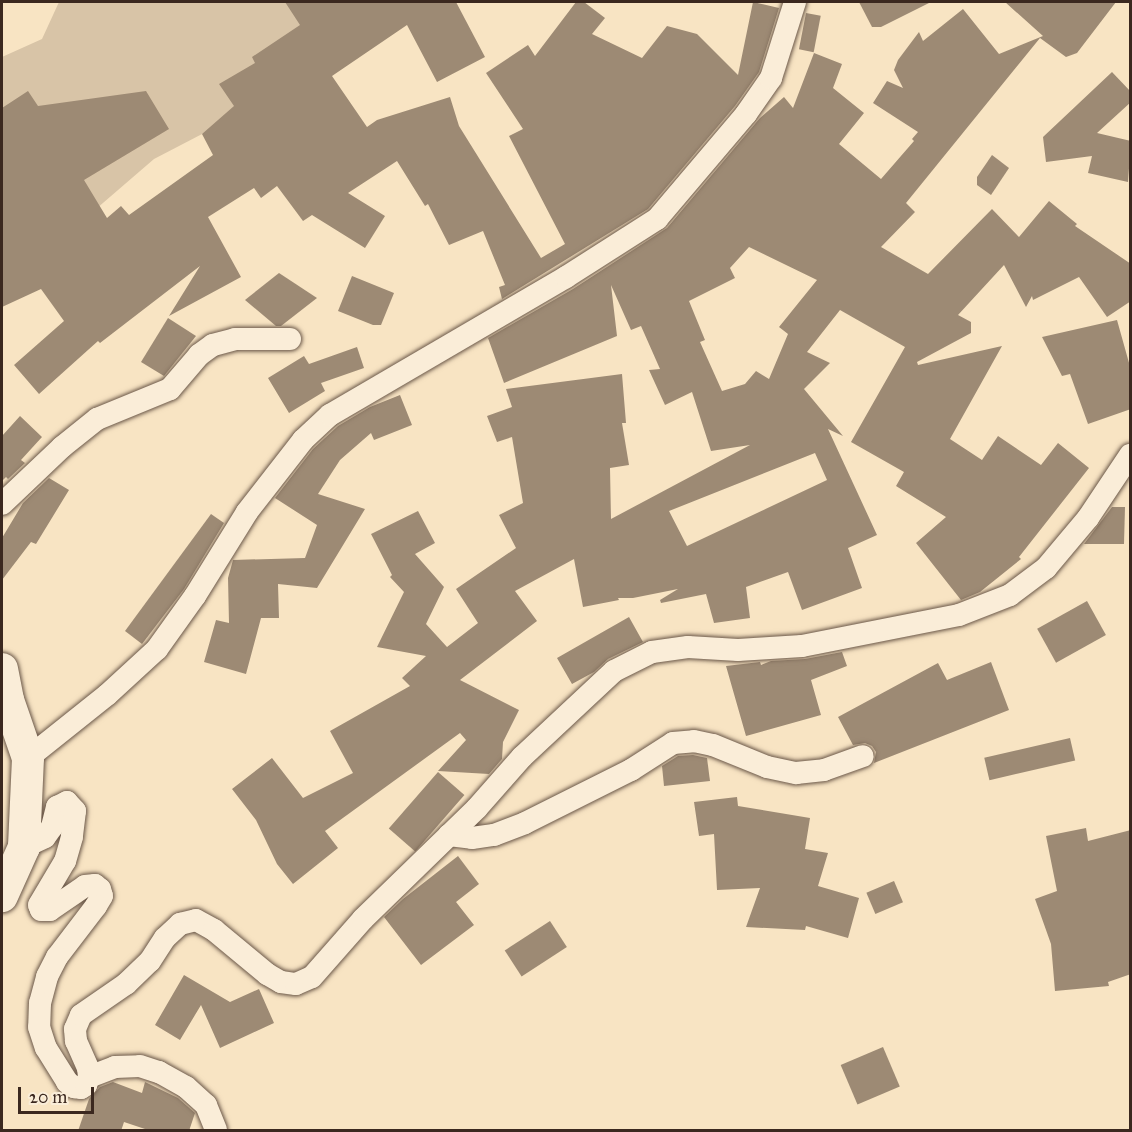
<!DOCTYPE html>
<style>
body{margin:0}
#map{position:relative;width:1132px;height:1132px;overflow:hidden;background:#f8e4c3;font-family:"IM FELL Great Primer",serif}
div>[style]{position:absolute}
.green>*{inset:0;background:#d8c4a7}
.building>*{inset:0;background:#9d8a74;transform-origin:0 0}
.roads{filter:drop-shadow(0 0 2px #6a5748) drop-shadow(0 0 2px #6a5748)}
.street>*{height:22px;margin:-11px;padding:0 11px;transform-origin:11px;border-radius:11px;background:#faedd8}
.secondary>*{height:32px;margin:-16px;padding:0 16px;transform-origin:16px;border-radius:16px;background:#faedd8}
span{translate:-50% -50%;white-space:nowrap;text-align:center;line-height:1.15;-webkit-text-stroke:4.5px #faedd8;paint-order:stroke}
.frame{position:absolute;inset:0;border:3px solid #3b281f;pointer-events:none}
.scale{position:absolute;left:18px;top:1087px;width:76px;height:27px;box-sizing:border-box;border:3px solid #3b281f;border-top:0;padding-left:8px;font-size:18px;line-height:21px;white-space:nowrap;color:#3b281f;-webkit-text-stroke:4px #faedd8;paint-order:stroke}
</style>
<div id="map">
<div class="green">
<i style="clip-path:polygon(59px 2px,368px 2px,314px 76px,154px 159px,2px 290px,2px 57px,42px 39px)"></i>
</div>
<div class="building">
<i style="clip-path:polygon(285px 2px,456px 2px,485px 57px,437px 82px,407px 25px,332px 76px,367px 127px,377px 120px,450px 97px,459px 126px,541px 258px,565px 244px,509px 136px,523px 129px,486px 73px,528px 45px,535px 56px,576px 2px,584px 2px,605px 18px,592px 34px,642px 58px,667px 26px,697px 34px,738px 75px,753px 2px,779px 8px,759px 72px,735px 106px,648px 209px,502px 299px,499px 287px,505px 285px,483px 231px,449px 245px,428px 204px,425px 206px,397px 161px,348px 193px,385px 216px,365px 248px,312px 215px,303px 221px,277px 186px,261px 198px,254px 188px,208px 217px,241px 277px,169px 316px,200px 266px,100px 343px,98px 341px,39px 394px,14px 365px,64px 321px,41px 289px,2px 307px,2px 108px,28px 91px,38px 106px,146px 91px,169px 129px,84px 180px,107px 218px,121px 206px,129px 215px,213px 155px,202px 134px,234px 106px,219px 84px,255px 63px,252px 57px,300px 25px)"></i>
<i style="clip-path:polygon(859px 2px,931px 2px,881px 27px,872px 27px)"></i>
<i style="clip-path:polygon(evenodd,1005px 2px,1116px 2px,1077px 53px,1066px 57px,1040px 38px,906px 203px,915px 212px,881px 247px,928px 274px,992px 209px,1019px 237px,1049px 201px,1077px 224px,1075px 226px,1131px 264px,1131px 301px,1107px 317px,1079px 277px,1033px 300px,1032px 296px,1026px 307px,1004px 265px,958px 315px,971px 322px,971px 333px,917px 362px,918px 365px,1002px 346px,950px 439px,982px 460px,998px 436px,1041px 465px,1058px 443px,1089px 468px,1019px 557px,1021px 559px,980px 592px,961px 600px,916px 543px,946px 517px,896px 486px,904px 472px,851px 442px,905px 347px,840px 310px,807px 352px,830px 363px,804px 389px,843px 436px,828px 429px,877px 535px,848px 548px,862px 588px,802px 610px,788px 572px,746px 587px,750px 618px,714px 623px,706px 594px,661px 603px,660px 600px,678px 589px,633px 598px,618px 598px,619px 600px,583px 607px,574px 559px,515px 591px,537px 621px,460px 680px,519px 710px,503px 742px,502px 759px,489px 774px,438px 771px,466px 740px,460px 733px,325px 831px,338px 848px,293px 884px,277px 864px,256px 820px,232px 789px,272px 758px,303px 798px,353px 773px,330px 731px,410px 686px,402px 678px,426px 656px,377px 647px,404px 592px,390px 577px,392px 575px,371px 534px,418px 511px,435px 543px,415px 554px,444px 587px,426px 624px,447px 647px,478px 623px,456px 589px,516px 548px,499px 515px,523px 503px,512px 437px,497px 442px,487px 416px,512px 407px,506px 389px,622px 374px,626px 423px,622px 423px,629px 465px,610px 468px,611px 519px,750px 445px,711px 451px,692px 392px,665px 405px,649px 370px,660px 369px,641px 326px,631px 330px,611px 285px,617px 336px,504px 383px,488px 338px,573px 289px,667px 228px,760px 118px,784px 97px,793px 108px,814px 53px,842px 64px,833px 88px,864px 113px,839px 144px,881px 179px,914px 141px,912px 139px,918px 132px,873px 103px,887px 81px,903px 88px,894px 70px,898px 60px,919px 32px,923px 41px,963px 9px,999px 54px,1043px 36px,1005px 2px,749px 247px,817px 280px,779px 327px,788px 334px,769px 379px,756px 371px,745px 384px,722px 391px,700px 342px,705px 340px,689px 301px,735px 278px,730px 268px,749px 247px,1005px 2px,815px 453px,827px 480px,687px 546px,669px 511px,815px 453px)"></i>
<i style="left:806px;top:13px;width:15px;height:37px;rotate:11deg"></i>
<i style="clip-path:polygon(1112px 72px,1131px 92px,1131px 102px,1097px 133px,1131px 141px,1128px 182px,1088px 173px,1092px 156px,1046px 162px,1043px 137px)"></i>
<i style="clip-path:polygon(992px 155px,1009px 168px,991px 195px,977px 185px,977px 177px)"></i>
<i style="clip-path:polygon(279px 273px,317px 298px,281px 326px,276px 326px,245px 300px)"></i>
<i style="clip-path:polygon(352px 276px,394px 293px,381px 325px,373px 325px,338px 311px)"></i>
<i style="clip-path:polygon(168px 318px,196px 336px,164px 376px,141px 362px)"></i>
<i style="clip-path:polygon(1117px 320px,1131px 370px,1131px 409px,1088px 424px,1070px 374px,1062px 376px,1042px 337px)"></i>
<i style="clip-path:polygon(357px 347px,364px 368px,321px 383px,325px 391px,289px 413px,268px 378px,304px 356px,309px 364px)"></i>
<i style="clip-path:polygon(400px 395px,412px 425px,374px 440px,371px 433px,340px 460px,318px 494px,365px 509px,317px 588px,278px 584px,279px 618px,261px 618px,246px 674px,204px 662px,216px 620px,229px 623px,228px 578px,233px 560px,305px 558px,317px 525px,275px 498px,313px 449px,338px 426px,370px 407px)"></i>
<i style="clip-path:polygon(20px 416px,42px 437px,21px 460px,25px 463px,8px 479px,6px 477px,2px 481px,2px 436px)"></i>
<i style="clip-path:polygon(49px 478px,69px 490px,36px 544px,31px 542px,2px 580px,2px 538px,23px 503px)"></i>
<i style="clip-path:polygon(1112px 507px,1125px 507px,1124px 544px,1084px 544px)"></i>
<i style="clip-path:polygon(211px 514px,224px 523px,184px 589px,142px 644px,125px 631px)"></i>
<i style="left:1087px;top:601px;width:39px;height:57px;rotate:61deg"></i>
<i style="clip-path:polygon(629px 617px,643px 642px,608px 659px,594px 672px,572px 684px,557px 658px)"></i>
<i style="clip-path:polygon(842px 652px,847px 666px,811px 680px,821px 715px,746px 736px,726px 666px,760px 662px,761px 665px,771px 661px,805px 659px)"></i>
<i style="clip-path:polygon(991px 662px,1009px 710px,874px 763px,876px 752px,872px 746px,865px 743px,853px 745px,838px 717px,938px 663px,947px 680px)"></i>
<i style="left:1070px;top:738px;width:23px;height:88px;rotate:77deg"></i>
<i style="clip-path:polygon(693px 755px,707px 758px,710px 781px,664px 786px,662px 766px,678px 756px)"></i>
<i style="left:438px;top:772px;width:35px;height:75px;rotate:41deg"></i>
<i style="clip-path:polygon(737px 797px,738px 806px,810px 818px,805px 849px,828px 853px,818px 886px,859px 898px,848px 938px,806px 926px,805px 930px,746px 927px,760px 888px,717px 890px,714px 834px,699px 836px,694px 802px)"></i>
<i style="clip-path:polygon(1086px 828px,1088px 841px,1131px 830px,1131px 974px,1108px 982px,1109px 986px,1055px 991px,1051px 944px,1035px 899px,1057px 891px,1046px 836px)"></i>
<i style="clip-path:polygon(458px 856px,479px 884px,456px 902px,474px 925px,421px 965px,384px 917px,403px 899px)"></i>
<i style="left:894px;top:881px;width:23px;height:30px;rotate:67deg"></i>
<i style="left:550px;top:921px;width:31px;height:54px;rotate:57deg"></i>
<i style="clip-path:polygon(184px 975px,230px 1002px,259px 989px,274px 1023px,220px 1048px,201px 1005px,180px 1040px,155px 1025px)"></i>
<i style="left:883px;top:1047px;width:43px;height:46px;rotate:67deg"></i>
<i style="clip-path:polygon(113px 1082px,142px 1093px,145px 1082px,178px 1098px,195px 1113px,189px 1131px,151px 1131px,124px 1122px,121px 1131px,78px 1131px,89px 1099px,100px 1087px)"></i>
</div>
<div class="roads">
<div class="street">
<i style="left:2px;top:504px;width:83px;rotate:-43.5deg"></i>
<i style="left:62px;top:447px;width:45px;rotate:-38.7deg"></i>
<i style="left:97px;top:419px;width:79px;rotate:-22.3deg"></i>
<i style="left:170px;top:389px;width:45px;rotate:-49.5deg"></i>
<i style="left:199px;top:355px;width:17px;rotate:-36deg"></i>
<i style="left:213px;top:345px;width:23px;rotate:-15deg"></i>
<i style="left:235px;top:339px;width:55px"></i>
<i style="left:28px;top:758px;width:101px;rotate:-38.6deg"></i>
<i style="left:107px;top:695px;width:68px;rotate:-42.6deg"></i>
<i style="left:157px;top:649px;width:65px;rotate:-54.4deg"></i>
<i style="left:195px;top:596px;width:99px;rotate:-58.2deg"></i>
<i style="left:247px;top:512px;width:91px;rotate:-52.1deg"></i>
<i style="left:303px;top:440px;width:37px;rotate:-43deg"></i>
<i style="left:330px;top:415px;width:273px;rotate:-30.3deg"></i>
<i style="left:566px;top:277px;width:108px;rotate:-32.5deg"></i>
<i style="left:657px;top:219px;width:138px;rotate:-49.7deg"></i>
<i style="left:746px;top:114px;width:44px;rotate:-55.2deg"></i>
<i style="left:771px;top:78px;width:80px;rotate:-72.5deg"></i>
<i style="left:449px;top:835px;width:23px;rotate:7deg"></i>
<i style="left:472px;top:838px;width:22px;rotate:-8deg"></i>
<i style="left:494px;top:835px;width:33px;rotate:-21deg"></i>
<i style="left:525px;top:823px;width:119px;rotate:-26.6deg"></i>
<i style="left:631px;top:770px;width:50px;rotate:-32.7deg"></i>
<i style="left:673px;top:743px;width:21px;rotate:-5deg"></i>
<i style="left:694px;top:741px;width:19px;rotate:12deg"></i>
<i style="left:713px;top:745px;width:58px;rotate:22.2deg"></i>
<i style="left:767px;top:767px;width:30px;rotate:12deg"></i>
<i style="left:796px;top:773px;width:28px;rotate:-6deg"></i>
<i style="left:824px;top:770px;width:41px;rotate:-19.7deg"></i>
<i style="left:24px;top:847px;width:23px;rotate:-25deg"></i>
<i style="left:45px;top:837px;width:12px;rotate:-55deg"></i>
<i style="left:52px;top:827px;width:21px;rotate:-76deg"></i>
<i style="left:57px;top:807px;width:11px;rotate:-27deg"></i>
<i style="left:67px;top:802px;width:12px;rotate:48deg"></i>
<i style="left:75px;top:811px;width:26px;rotate:97deg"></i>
<i style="left:72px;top:837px;width:25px;rotate:106deg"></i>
<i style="left:65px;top:861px;width:51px;rotate:120.6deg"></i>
<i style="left:39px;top:905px;width:5px;rotate:68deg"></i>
<i style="left:41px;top:910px;width:9px"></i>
<i style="left:50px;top:910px;width:42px;rotate:-34.4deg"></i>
<i style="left:85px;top:886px;width:10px;rotate:-6deg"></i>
<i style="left:95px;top:885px;width:6px;rotate:39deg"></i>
<i style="left:100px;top:889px;width:7px;rotate:74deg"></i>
<i style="left:102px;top:896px;width:12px;rotate:121deg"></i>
<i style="left:96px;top:906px;width:64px;rotate:127.4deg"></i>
<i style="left:57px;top:957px;width:22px;rotate:117deg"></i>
<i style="left:47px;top:977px;width:27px;rotate:105deg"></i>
<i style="left:40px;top:1003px;width:24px;rotate:92deg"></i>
<i style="left:39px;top:1027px;width:22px;rotate:72deg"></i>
<i style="left:46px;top:1048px;width:40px;rotate:58deg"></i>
<i style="left:67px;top:1082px;width:9px;rotate:36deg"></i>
<i style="left:74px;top:1087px;width:7px;rotate:8deg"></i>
<i style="left:81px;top:1088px;width:6px;rotate:-31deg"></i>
<i style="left:86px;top:1085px;width:9px;rotate:-69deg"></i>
<i style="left:89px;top:1077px;width:9px;rotate:-96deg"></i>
<i style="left:88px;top:1068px;width:30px;rotate:-114deg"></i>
<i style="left:76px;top:1041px;width:12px;rotate:-95deg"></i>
<i style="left:75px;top:1029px;width:15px;rotate:-67deg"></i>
<i style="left:81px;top:1015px;width:55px;rotate:-34.6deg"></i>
<i style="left:126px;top:984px;width:33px;rotate:-44deg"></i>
<i style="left:150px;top:961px;width:27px;rotate:-57deg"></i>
<i style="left:165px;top:938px;width:21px;rotate:-43deg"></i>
<i style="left:180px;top:924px;width:16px;rotate:-14deg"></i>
<i style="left:196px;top:920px;width:21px;rotate:29deg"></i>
<i style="left:214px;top:930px;width:69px;rotate:39.7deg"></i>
<i style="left:267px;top:974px;width:16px;rotate:30deg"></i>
<i style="left:281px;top:982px;width:15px;rotate:8deg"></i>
<i style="left:296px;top:984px;width:17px;rotate:-24deg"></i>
<i style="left:312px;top:977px;width:77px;rotate:-48.7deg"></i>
<i style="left:363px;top:919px;width:159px;rotate:-44.2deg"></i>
<i style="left:477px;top:808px;width:68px;rotate:-48.6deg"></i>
<i style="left:522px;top:757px;width:126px;rotate:-43.1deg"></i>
<i style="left:614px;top:671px;width:42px;rotate:-26.6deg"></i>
<i style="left:652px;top:652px;width:36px;rotate:-8deg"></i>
<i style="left:688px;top:647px;width:50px;rotate:3.4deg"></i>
<i style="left:738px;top:650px;width:64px;rotate:-3.6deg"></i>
<i style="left:802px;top:646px;width:160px;rotate:-11.2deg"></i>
<i style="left:959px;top:615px;width:55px;rotate:-21.4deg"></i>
<i style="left:1010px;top:595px;width:45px;rotate:-36.9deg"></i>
<i style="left:1046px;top:568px;width:65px;rotate:-50deg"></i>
<i style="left:1088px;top:518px;width:76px;rotate:-56.3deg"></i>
<i style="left:89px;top:1077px;width:28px;rotate:-21deg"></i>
<i style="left:115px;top:1067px;width:25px;rotate:-2deg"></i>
<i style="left:140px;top:1066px;width:20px;rotate:18deg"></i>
<i style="left:159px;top:1072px;width:31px;rotate:29deg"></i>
<i style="left:186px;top:1087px;width:27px;rotate:42deg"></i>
<i style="left:206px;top:1105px;width:27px;rotate:68deg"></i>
</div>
<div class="secondary">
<i style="left:2px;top:669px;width:32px;rotate:79deg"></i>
<i style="left:8px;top:700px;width:61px;rotate:71deg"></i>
<i style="left:28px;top:758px;width:89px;rotate:92.6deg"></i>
<i style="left:24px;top:847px;width:54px;rotate:114.2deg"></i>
</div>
</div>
<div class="frame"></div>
<div class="scale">20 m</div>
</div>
